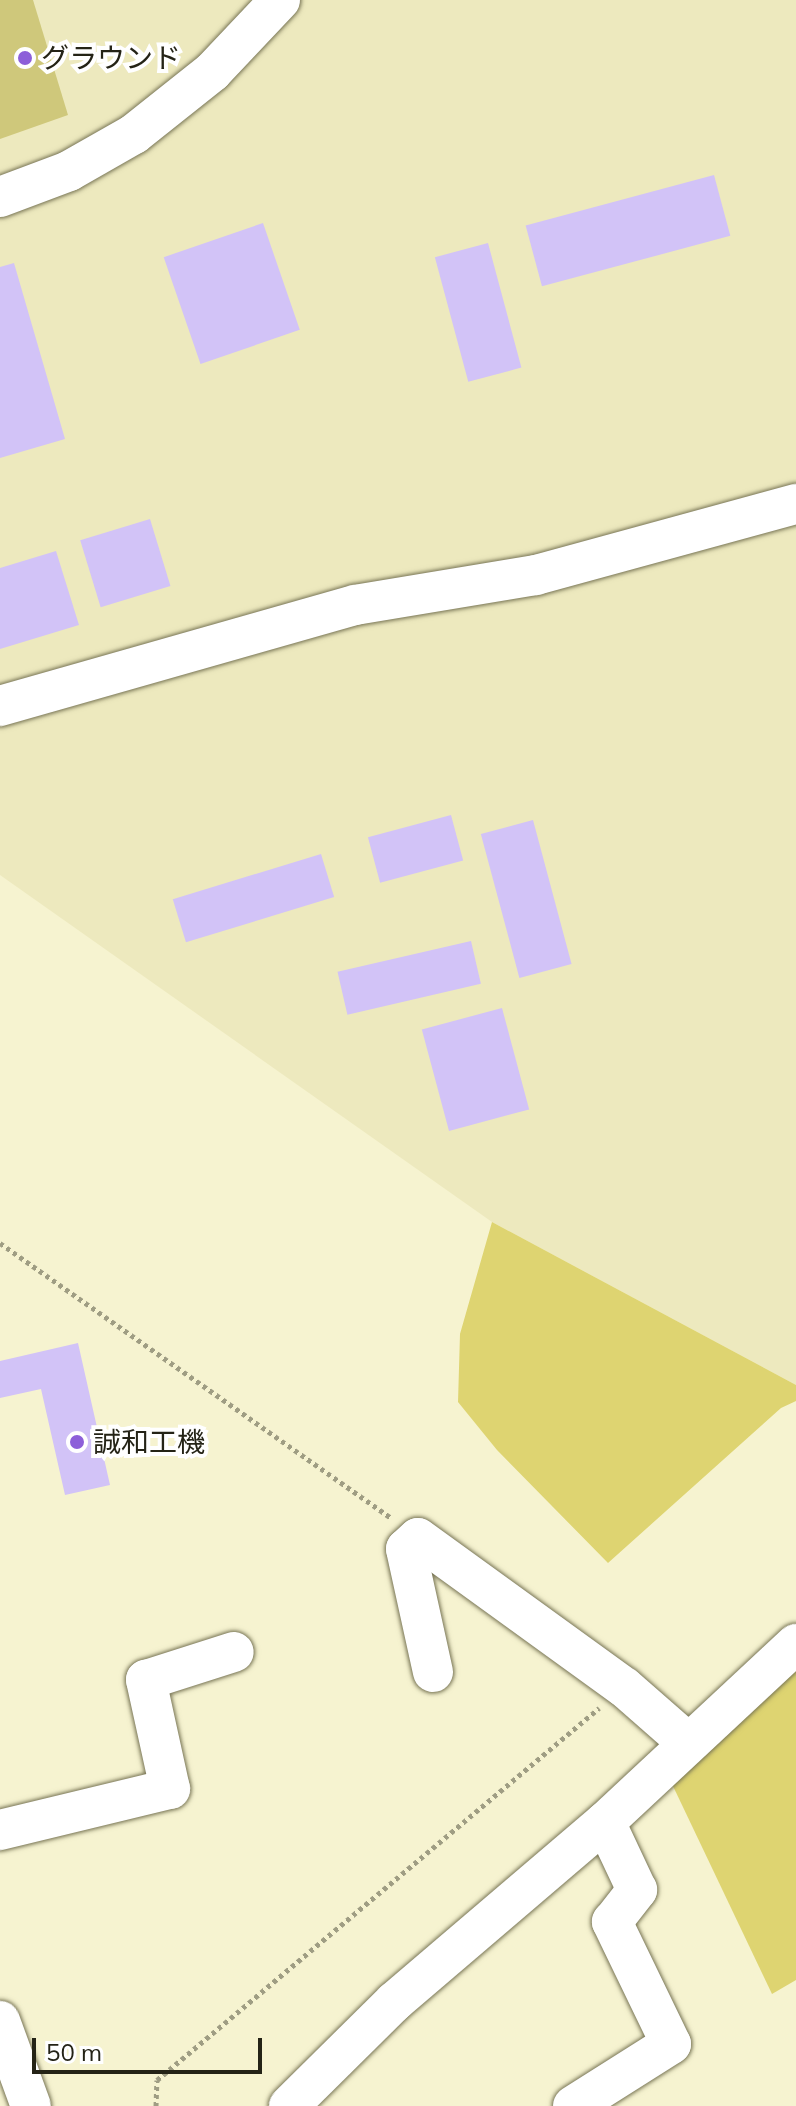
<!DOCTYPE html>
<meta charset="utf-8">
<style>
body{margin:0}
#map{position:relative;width:796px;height:2106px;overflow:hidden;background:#f6f3d0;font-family:Mulish,"Noto Sans JP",sans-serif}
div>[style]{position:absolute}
.built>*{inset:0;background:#ede9be}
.green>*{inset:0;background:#cfc87b}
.water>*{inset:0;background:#ded471}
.building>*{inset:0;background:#d2c3f7;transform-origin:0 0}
.path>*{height:5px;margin-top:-2.5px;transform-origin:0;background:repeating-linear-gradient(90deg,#9f9d83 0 4px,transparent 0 8px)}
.roads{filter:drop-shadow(0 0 2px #787555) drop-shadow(0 0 2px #787555)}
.minor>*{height:40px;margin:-20px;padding:0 20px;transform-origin:20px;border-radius:20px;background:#fff}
.dots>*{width:22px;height:22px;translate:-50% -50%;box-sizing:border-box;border:4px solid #fff;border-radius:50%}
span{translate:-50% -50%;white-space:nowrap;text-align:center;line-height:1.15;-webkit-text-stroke:8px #fff;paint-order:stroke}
.poi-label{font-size:28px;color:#242316}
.left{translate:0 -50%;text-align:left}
.scale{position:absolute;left:32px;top:2038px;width:230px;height:36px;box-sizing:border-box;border:4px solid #242316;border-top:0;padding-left:10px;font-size:24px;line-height:28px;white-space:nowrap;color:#242316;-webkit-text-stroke:6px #fff;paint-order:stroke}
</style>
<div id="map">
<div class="built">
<i style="clip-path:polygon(0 0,796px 0,796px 1385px,492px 1222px,0 875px)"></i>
</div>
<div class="green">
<i style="clip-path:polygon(0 0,33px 0,68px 115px,0 139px)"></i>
</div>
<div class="water">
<i style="clip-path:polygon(492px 1222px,796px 1385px,796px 1401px,781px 1408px,608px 1563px,497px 1450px,458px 1402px,460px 1334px)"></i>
<i style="clip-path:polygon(796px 1670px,796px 1980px,772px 1994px,672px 1784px)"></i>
</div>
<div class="building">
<i style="left:714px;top:175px;width:63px;height:195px;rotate:75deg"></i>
<i style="left:263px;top:223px;width:113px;height:105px;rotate:71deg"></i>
<i style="left:488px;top:243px;width:129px;height:55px;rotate:75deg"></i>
<i style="clip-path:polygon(14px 263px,65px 439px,0 458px,0 267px)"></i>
<i style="left:150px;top:519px;width:70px;height:73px;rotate:73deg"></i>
<i style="clip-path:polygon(56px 551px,79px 625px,0 649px,0 568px)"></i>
<i style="left:451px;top:815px;width:47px;height:86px;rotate:75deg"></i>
<i style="left:533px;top:820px;width:149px;height:54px;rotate:75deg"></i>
<i style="left:321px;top:854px;width:45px;height:155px;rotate:73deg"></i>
<i style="left:471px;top:941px;width:44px;height:137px;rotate:77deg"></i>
<i style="left:502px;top:1008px;width:105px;height:83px;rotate:75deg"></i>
<i style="clip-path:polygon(78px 1343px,110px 1485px,65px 1495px,41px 1389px,0 1398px,0 1361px)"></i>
</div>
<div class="path">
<i style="left:0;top:1243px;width:478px;rotate:35.1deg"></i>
<i style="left:156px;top:2106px;width:26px;rotate:-88deg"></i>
<i style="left:157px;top:2080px;width:578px;rotate:-40.08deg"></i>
</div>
<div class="roads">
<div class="minor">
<i style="left:0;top:197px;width:74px;rotate:-20.6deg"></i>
<i style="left:69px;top:171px;width:75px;rotate:-29.6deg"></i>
<i style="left:134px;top:134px;width:100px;rotate:-38.5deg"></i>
<i style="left:212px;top:72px;width:99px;rotate:-46.6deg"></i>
<i style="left:0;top:706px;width:369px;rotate:-15.9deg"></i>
<i style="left:355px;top:605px;width:183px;rotate:-9.4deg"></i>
<i style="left:536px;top:575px;width:270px;rotate:-15.3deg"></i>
<i style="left:433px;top:1672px;width:126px;rotate:-102.4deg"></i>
<i style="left:406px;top:1549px;width:16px;rotate:-43deg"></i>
<i style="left:418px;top:1538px;width:254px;rotate:35.9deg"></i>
<i style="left:624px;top:1687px;width:85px;rotate:41.2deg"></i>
<i style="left:0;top:1830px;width:175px;rotate:-13.6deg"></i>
<i style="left:170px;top:1789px;width:112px;rotate:-102.4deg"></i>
<i style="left:146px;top:1680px;width:92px;rotate:-17.7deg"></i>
<i style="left:0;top:2021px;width:90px;rotate:70deg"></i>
<i style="left:289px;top:2106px;width:148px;rotate:-44.7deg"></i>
<i style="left:394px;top:2002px;width:277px;rotate:-40.5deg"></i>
<i style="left:605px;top:1822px;width:261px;rotate:-43deg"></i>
<i style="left:573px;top:2106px;width:116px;rotate:-32.3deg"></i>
<i style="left:671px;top:2044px;width:136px;rotate:-115.8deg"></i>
<i style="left:612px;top:1922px;width:41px;rotate:-52deg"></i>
<i style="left:637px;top:1890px;width:75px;rotate:-115.2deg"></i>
</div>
</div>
<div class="dots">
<i style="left:25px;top:58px;background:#8d5fd9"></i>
<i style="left:77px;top:1442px;background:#8d5fd9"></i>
</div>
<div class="poi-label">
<span class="left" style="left:41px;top:58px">グラウンド</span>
<span class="left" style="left:93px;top:1442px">誠和工機</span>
</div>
<div class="scale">50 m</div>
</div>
